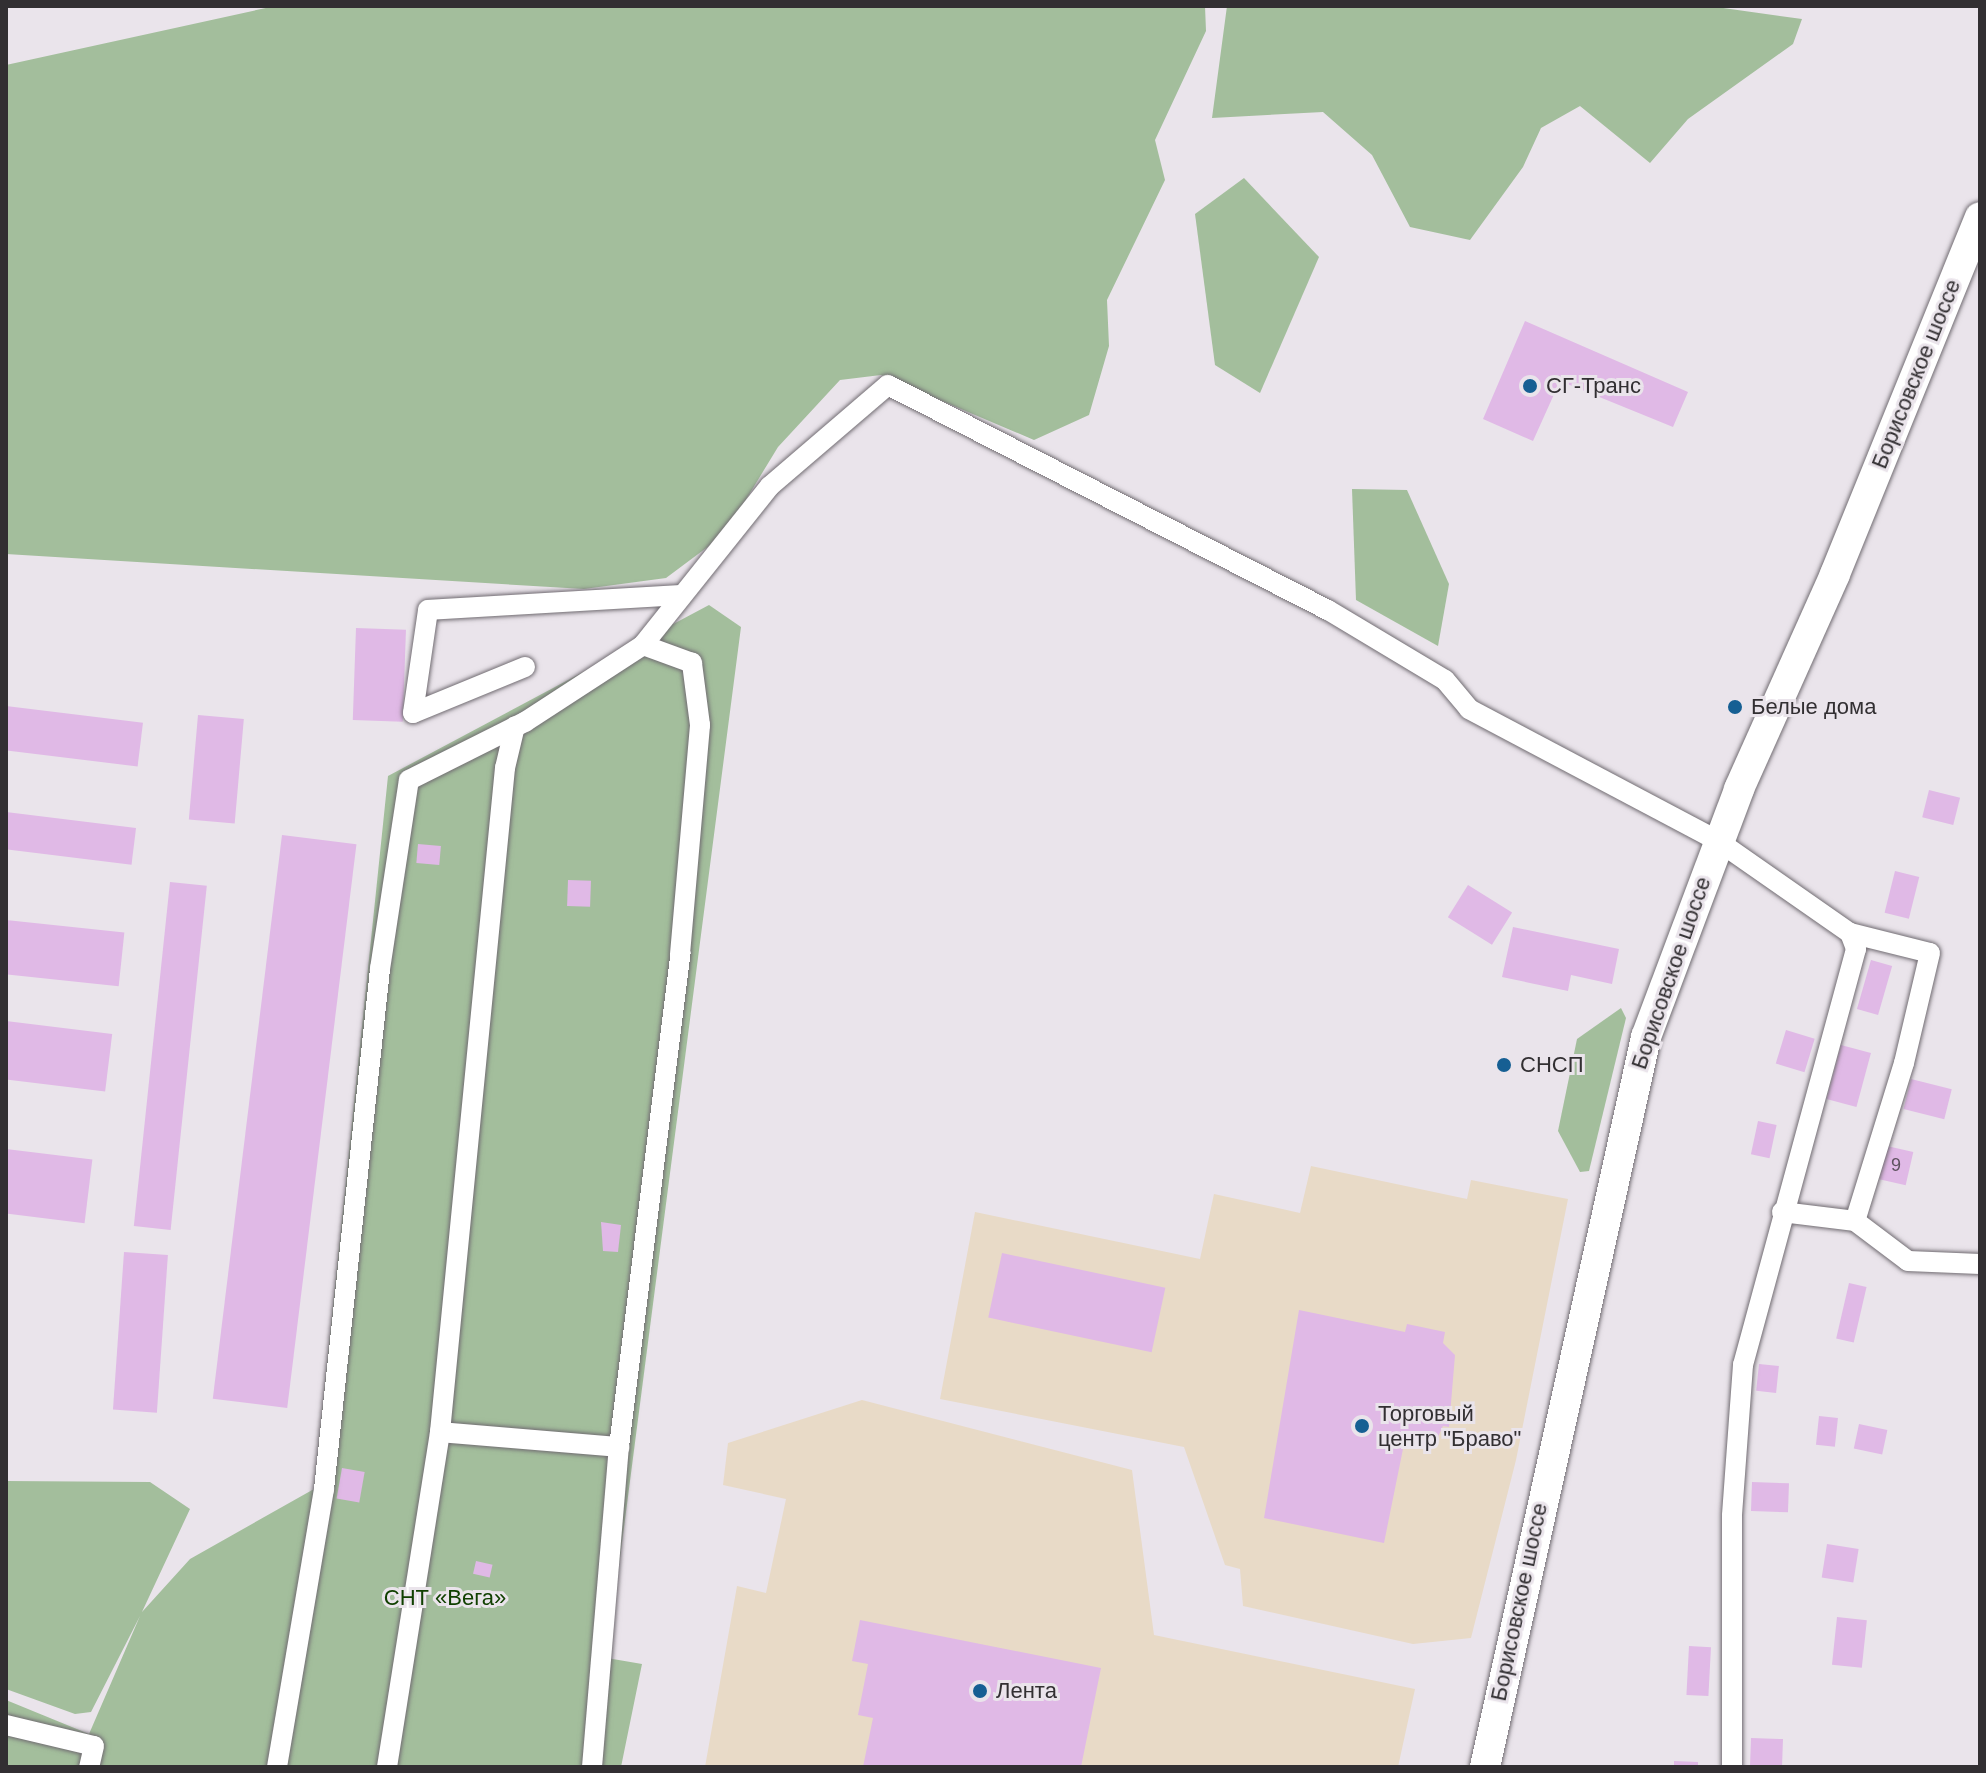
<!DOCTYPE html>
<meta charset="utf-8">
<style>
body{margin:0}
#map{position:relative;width:1986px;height:1773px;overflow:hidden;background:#eae4eb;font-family:Helvetica,sans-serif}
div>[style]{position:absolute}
.commercial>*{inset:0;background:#e8dac7}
.green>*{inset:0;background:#a3be9c}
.building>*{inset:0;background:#e0b9e6;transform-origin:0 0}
.roads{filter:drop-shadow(0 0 2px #716c72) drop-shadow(0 0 2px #716c72)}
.street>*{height:20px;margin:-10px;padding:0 10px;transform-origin:10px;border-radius:10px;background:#fff}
.primary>*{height:30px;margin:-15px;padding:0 15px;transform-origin:15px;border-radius:15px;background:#fff}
.dots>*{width:22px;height:22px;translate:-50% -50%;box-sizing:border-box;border:4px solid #eae4eb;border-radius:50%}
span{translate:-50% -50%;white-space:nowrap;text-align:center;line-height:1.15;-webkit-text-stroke:6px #eae4eb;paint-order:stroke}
.number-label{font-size:18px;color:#5e525f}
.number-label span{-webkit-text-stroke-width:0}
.street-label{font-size:22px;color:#322f32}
.poi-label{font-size:22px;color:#322f32}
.left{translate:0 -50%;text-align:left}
.park-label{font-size:22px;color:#104000}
.frame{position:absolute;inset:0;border:8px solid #322f32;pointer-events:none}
</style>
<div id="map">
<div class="commercial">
<i style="clip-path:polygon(1311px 1166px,1467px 1199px,1471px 1180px,1568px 1199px,1516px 1460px,1471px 1638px,1413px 1644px,1243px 1606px,1240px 1569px,1225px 1565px,1184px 1447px,940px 1399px,975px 1212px,1200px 1259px,1214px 1194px,1300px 1213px)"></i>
<i style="clip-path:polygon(862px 1400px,1132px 1470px,1154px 1635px,1415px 1689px,1398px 1767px,705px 1767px,737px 1586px,766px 1593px,786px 1499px,723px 1485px,728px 1443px)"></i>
</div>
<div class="green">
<i style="clip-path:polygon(275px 6px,1205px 6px,1206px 31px,1155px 140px,1165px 180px,1107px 300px,1109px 346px,1089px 415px,1034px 440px,881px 375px,840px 380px,778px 447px,725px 534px,666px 578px,584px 589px,6px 554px,6px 65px)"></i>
<i style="clip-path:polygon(1227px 6px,1709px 6px,1802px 19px,1793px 44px,1688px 119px,1650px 163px,1580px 106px,1541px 128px,1523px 167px,1470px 240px,1410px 227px,1372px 155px,1323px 112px,1212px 118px)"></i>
<i style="clip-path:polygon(1244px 178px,1319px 257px,1260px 393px,1215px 365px,1195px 214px)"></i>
<i style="clip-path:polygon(1352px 489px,1407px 490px,1449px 584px,1438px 646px,1356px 600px)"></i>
<i style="clip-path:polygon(709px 605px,741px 627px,607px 1658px,642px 1664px,621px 1767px,6px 1767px,6px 1700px,89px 1734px,140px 1616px,91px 1712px,75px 1714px,6px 1689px,6px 1481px,150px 1482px,190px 1509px,142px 1612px,190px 1559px,314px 1489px,388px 776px)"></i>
<i style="clip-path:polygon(1621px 1008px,1626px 1018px,1589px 1171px,1580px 1172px,1558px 1131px,1577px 1039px)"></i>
</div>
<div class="building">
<i style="clip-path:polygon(1525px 321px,1688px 392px,1673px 427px,1560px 381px,1533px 441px,1483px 419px)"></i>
<i style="left:356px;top:628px;width:50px;height:92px;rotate:2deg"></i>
<i style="left:6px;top:706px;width:138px;height:44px;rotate:7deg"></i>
<i style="left:198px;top:715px;width:46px;height:105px;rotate:5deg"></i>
<i style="left:1929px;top:790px;width:32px;height:28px;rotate:14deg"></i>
<i style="left:6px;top:812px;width:131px;height:37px;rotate:7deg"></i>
<i style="left:282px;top:835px;width:75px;height:568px;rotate:7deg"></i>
<i style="left:418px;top:844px;width:23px;height:19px;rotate:5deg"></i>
<i style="left:1895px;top:871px;width:25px;height:43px;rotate:14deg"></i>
<i style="left:568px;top:880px;width:23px;height:26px;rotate:2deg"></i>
<i style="left:170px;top:882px;width:37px;height:346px;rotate:6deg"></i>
<i style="left:1468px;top:885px;width:52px;height:38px;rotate:32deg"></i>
<i style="left:6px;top:920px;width:119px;height:54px;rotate:6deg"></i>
<i style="clip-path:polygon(1513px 927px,1619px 949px,1612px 984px,1571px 975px,1568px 991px,1502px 977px)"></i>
<i style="left:1871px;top:960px;width:22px;height:51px;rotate:16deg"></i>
<i style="left:6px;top:1021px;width:107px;height:58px;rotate:7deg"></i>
<i style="left:1786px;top:1030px;width:30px;height:35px;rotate:17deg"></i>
<i style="left:1841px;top:1045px;width:31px;height:56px;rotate:15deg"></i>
<i style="left:1911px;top:1079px;width:42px;height:31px;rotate:14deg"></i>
<i style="left:1758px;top:1121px;width:19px;height:34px;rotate:12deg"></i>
<i style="left:1887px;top:1146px;width:27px;height:34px;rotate:13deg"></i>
<i style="left:6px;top:1149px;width:87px;height:64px;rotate:7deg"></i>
<i style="clip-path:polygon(601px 1222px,621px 1225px,618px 1252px,603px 1251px)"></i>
<i style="left:124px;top:1252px;width:44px;height:158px;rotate:4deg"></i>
<i style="left:1002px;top:1253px;width:167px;height:66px;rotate:12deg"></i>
<i style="left:1849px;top:1283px;width:18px;height:57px;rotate:13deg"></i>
<i style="clip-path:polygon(1299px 1310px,1405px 1332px,1407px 1324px,1445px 1332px,1443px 1343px,1455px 1355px,1449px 1427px,1443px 1426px,1437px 1439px,1425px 1446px,1404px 1444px,1384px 1543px,1264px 1518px)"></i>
<i style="left:1759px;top:1364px;width:20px;height:27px;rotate:6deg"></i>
<i style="left:1819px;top:1416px;width:19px;height:29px;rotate:6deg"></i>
<i style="left:1859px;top:1424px;width:29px;height:25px;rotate:12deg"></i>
<i style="left:342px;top:1468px;width:23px;height:31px;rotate:10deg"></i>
<i style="left:1752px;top:1482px;width:37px;height:29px;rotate:2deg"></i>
<i style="left:1827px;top:1544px;width:32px;height:34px;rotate:9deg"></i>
<i style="left:476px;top:1561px;width:17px;height:13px;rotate:13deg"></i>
<i style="left:1837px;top:1617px;width:30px;height:48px;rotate:6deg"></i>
<i style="clip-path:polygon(860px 1620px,1101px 1668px,1081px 1767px,863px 1767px,873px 1718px,858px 1715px,868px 1664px,852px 1661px)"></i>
<i style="left:1689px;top:1646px;width:22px;height:49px;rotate:3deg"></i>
<i style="left:1751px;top:1738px;width:32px;height:29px;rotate:2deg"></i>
<i style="clip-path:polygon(1674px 1761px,1698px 1762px,1698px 1767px,1674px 1767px)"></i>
</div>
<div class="roads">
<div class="street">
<i style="left:525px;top:667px;width:121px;rotate:157.7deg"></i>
<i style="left:413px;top:713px;width:104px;rotate:-81.7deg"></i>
<i style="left:428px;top:610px;width:252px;rotate:-3.4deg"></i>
<i style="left:1850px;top:933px;width:82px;rotate:14deg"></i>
<i style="left:1930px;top:953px;width:113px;rotate:103.3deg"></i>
<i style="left:1904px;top:1063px;width:165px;rotate:107.2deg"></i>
<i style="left:1782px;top:1212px;width:74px;rotate:7deg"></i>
<i style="left:1855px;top:1221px;width:66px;rotate:37deg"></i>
<i style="left:1908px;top:1261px;width:72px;rotate:2.4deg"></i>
<i style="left:440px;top:1432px;width:180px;rotate:4.8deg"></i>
<i style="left:6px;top:1725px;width:90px;rotate:13.4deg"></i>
<i style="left:94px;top:1746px;width:22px;rotate:103deg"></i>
<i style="left:277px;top:1767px;width:282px;rotate:-80.4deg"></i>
<i style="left:324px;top:1489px;width:523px;rotate:-83.85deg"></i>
<i style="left:380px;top:969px;width:191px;rotate:-81.3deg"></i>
<i style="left:409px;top:780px;width:130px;rotate:-26.6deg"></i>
<i style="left:525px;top:722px;width:141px;rotate:-33.1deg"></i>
<i style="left:643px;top:645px;width:203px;rotate:-51.4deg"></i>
<i style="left:770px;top:486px;width:155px;rotate:-40.6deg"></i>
<i style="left:888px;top:385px;width:494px;rotate:27.1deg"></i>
<i style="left:1328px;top:610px;width:136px;rotate:30.9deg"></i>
<i style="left:1445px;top:680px;width:38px;rotate:50deg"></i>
<i style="left:1469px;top:709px;width:282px;rotate:27.9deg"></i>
<i style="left:1718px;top:841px;width:161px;rotate:34.9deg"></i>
<i style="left:1850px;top:933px;width:17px;rotate:69deg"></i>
<i style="left:1856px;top:949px;width:431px;rotate:105.2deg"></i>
<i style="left:1743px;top:1365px;width:151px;rotate:94.2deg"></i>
<i style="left:1732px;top:1516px;width:251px;rotate:90deg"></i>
<i style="left:387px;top:1767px;width:339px;rotate:-81deg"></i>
<i style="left:440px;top:1432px;width:667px;rotate:-84.41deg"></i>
<i style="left:505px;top:768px;width:43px;rotate:-76.6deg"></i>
<i style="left:592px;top:1767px;width:321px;rotate:-85.2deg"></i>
<i style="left:619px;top:1447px;width:497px;rotate:-82.9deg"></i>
<i style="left:680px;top:954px;width:230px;rotate:-85deg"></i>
<i style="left:700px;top:725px;width:63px;rotate:-97.4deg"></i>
<i style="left:692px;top:663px;width:52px;rotate:-159.8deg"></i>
</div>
<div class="primary">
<i style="left:1485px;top:1767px;width:748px;rotate:-77.56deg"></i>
<i style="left:1646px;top:1037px;width:265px;rotate:-69.4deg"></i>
<i style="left:1739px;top:789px;width:235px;rotate:-65.9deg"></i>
<i style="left:1835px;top:574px;width:385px;rotate:-67.9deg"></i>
</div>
</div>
<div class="dots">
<i style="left:1530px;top:386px;background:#165f93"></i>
<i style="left:1735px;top:707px;background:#165f93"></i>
<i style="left:1504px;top:1065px;background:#165f93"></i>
<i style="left:1362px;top:1426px;background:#165f93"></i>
<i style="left:980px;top:1691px;background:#165f93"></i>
</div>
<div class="number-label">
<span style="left:1896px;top:1165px">9</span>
</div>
<div class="street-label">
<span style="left:1916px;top:374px;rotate:-68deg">Борисовское шоссе</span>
<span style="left:1671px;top:973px;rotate:-71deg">Борисовское шоссе</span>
<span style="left:1519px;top:1602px;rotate:-78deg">Борисовское шоссе</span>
</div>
<div class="poi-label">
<span class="left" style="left:1546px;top:386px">СГ-Транс</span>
<span class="left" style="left:1751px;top:707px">Белые дома</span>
<span class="left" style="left:1520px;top:1065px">СНСП</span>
<span class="left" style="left:1378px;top:1426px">Торговый<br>центр "Браво"</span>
<span class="left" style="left:996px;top:1691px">Лента</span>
</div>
<div class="park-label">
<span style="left:445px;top:1598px">СНТ «Вега»</span>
</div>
<div class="frame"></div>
</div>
